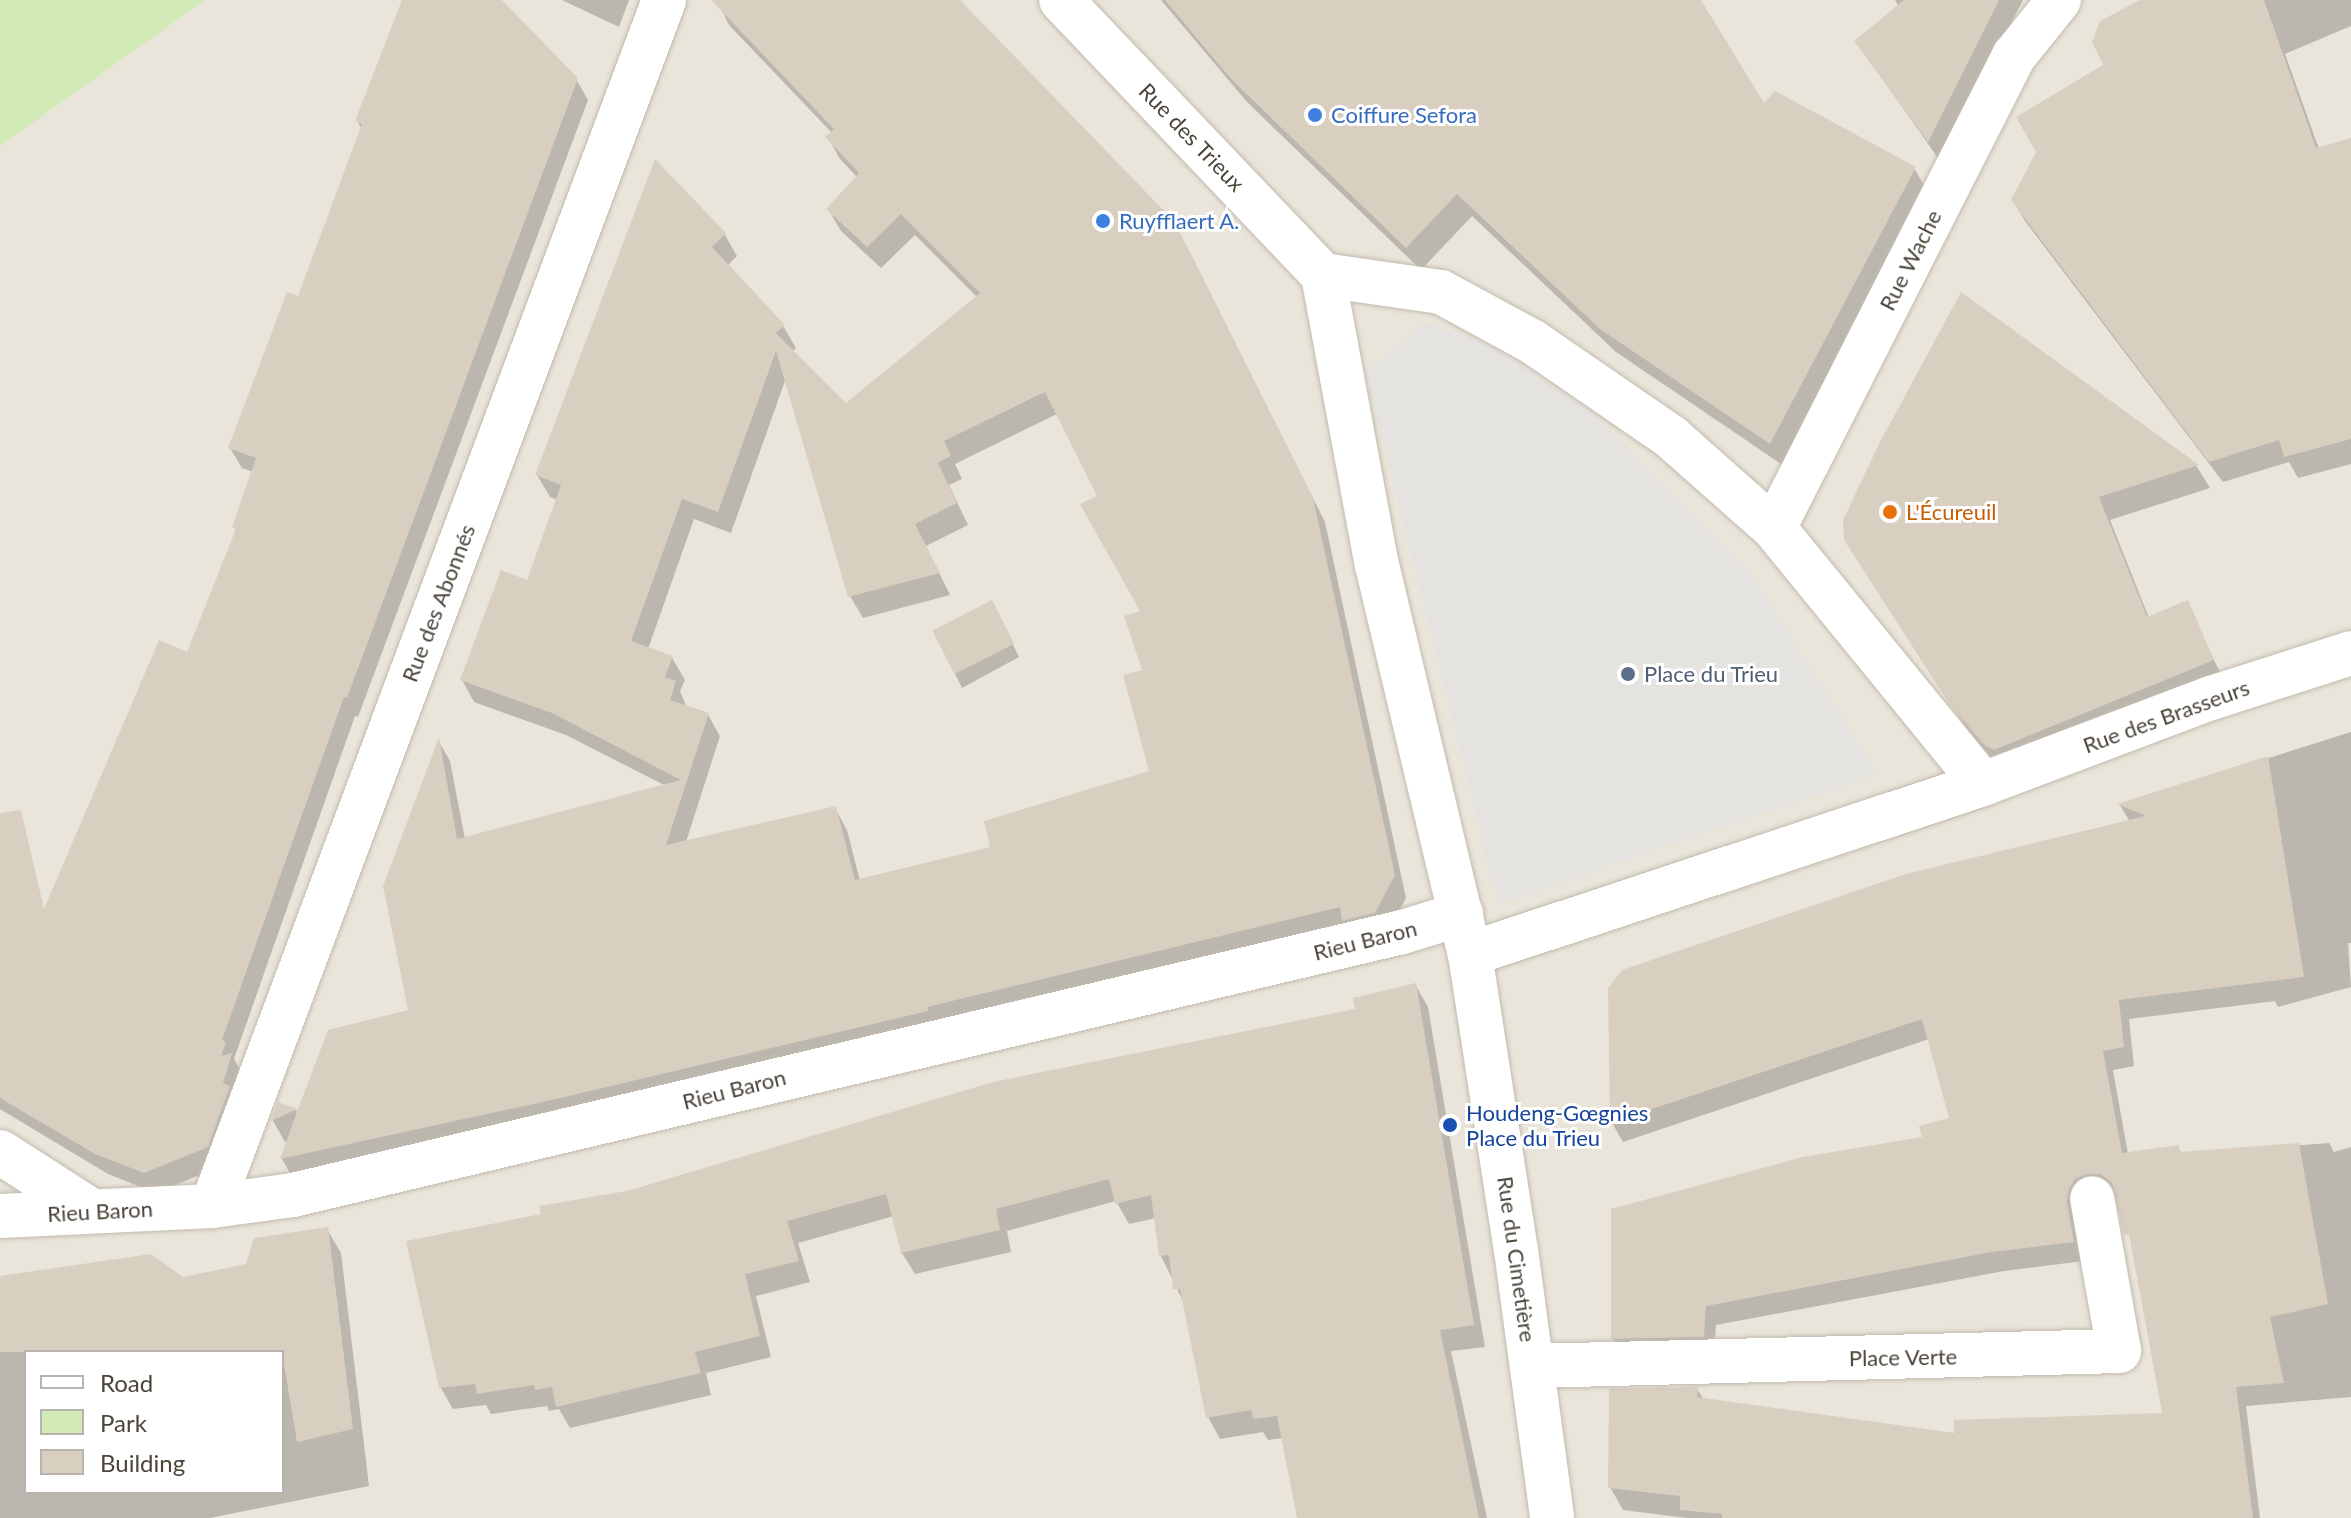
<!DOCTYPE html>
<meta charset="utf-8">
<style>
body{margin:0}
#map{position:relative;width:2351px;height:1518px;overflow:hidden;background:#f6f3ec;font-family:Lato,sans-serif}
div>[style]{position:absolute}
.residential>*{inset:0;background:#eae5da}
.green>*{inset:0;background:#d2eab5}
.parking>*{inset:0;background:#e5e3e0}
.shadow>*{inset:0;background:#0003}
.building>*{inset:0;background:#d8cfc1;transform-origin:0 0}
.roads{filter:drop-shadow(0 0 2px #c2bbae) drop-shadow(0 0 2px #c2bbae)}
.minor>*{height:44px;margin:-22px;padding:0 22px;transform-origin:22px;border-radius:22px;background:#fff}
.tertiary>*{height:44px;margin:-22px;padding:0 22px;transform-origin:22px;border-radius:22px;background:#fff}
.dots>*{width:22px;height:22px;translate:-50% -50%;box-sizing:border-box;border:4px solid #fff;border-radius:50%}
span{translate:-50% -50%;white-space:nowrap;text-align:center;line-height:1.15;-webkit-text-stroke:6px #fff;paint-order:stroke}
.shop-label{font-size:22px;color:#366cbe}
.left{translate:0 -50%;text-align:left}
.street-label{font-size:22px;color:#4b4439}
.food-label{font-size:22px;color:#c56008}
.service-label{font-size:22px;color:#4e5e75}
.transit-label{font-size:22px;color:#164399}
.legend{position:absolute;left:24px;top:1350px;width:260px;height:144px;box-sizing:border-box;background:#fff;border:2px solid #b7b4b0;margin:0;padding:10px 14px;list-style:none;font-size:24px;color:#4b4439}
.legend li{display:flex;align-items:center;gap:16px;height:40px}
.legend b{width:40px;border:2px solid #b7b4b0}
</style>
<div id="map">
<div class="residential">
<i style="clip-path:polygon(evenodd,0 0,2351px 0,2351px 1518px,0 1518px,0 0,26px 1352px,282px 1352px,282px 1492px,26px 1492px,26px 1352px)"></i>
</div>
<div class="green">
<i style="clip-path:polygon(0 0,205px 0,0 146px)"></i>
</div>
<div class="parking">
<i style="clip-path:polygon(1425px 323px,1490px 345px,1594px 415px,1751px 574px,1878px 774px,1498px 904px,1366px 373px)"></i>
</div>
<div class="shadow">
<i style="clip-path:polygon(403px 0,500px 0,576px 79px,588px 100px,358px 717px,355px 716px,267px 965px,234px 1059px,243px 1075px,219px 1167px,156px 1193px,108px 1174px,0 1109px,0 965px,30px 982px,189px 655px,237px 532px,234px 527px,253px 472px,242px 468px,230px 448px,299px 299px,362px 130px,357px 120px)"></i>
<i style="clip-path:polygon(562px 0,629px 0,619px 27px)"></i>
<i style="clip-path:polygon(evenodd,717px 0,958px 0,1186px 245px,1325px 522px,1406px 898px,1387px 934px,294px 1180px,282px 1159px,289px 1140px,285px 1142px,273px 1121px,279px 1105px,300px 1112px,411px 1012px,439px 742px,450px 761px,465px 839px,666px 786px,566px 735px,474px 702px,462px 680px,528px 582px,558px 500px,550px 497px,537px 475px,656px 163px,725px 235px,737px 256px,727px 266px,783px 326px,796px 348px,792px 352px,846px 406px,977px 297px,915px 235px,881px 268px,841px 231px,828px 209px,857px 177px,840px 159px,828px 138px,832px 133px,729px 25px,717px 0,786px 378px,850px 596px,863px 618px,950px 595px,926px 546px,968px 525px,949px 485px,962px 479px,955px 464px,1057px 414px,1100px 497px,1143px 612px,1151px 773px,993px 849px,860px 881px,847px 830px,835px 808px,686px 842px,720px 736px,708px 715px,687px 708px,680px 691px,685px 680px,672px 658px,648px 649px,694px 519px,731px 533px,786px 378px)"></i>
<i style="clip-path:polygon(1161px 0,1699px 0,1764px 106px,1914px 168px,1928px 192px,1784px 466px,1616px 352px,1472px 216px,1421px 270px,1247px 102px)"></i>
<i style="clip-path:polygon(1895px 0,2023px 0,1940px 161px,1857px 42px,1899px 7px)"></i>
<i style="clip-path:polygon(2146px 0,2351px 0,2351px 26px,2285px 54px,2319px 149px,2351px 140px,2351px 464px,2298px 478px,2289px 462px,2223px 482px,2025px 221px,2013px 200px,2106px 66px)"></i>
<i style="clip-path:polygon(1961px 295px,2197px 467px,2210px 488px,2110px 520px,2149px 618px,2187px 603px,2225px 683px,1999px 768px,1966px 727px,1860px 563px)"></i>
<i style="clip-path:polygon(998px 614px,1019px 657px,962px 688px,934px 631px)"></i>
<i style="clip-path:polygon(2351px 732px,2351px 943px,2348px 943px,2351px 987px,2278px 1007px,2275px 1001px,2129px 1019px,2134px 1066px,2113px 1070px,2128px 1154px,2177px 1147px,2182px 1154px,2329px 1143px,2334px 1152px,2351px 1147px,2351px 1397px,2246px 1406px,2260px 1518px,1953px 1518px,1956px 1435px,2164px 1415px,2134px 1248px,2114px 1194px,2099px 1193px,2084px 1261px,2004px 1271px,1716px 1325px,1714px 1356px,1624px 1358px,1613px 1338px,1952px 1120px,1929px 1039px,1623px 1142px,1612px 1123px,1610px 988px,2130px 822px,2120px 805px)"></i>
<i style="clip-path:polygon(1416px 986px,1428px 1007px,1485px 1347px,1451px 1351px,1487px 1518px,1299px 1518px,1283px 1438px,1268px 1440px,1263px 1432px,1220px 1439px,1208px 1417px,1185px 1305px,1161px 1256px,1156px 1218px,1129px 1224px,1116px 1201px,1007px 1231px,1011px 1252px,915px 1274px,902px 1253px,894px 1216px,798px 1243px,810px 1282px,756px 1296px,771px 1357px,706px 1373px,711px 1395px,570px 1428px,559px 1409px,549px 1411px,547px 1406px,491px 1414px,486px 1405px,453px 1409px,441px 1388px,543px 1215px,1357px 1010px)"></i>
<i style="clip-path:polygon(evenodd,327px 1229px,341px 1253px,369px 1486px,210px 1518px,0 1518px,0 1276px,183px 1279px,247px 1266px,327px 1229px,26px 1352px,282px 1352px,282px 1492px,26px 1492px,26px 1352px)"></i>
<i style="clip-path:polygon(1697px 1389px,1704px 1400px,1885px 1518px,1687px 1518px,1623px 1510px,1610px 1487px)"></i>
</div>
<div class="building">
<i style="clip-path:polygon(402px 0,502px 0,578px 78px,347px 698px,344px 697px,256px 944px,222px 1040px,226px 1042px,221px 1056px,232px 1053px,223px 1083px,230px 1086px,208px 1147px,144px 1173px,95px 1154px,0 1098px,0 813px,21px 810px,44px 909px,159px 640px,187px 652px,236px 529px,232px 527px,256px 458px,228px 448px,287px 292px,298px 296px,362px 124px,355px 121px)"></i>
<i style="clip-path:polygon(evenodd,711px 0,960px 0,1174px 221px,1313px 498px,1395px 875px,1375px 913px,1342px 921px,1340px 907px,927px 1007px,928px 1011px,556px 1099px,280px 1159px,298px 1109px,271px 1121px,278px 1102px,298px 1109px,328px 1030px,408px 1010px,383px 886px,439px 737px,457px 839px,681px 780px,552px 713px,460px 680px,501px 570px,527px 580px,561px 485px,535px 475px,655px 159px,726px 233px,712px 247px,785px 325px,776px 333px,846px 403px,980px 293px,901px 214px,867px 247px,826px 209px,859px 173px,825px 137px,834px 129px,711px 0,776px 351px,848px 597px,940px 573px,915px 524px,957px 503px,938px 463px,951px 456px,944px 441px,1045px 392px,1097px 496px,1080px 504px,1140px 611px,1124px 616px,1142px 670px,1123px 675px,1149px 771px,984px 821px,990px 847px,855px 880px,836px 806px,666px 845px,709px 713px,670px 700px,676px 681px,665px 677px,673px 656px,631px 641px,682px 499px,718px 512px,776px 351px)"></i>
<i style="clip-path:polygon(1165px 0,1701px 0,1764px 103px,1775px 91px,1916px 167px,1770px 444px,1600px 329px,1457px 194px,1406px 248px,1231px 79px)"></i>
<i style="clip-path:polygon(1904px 0,1999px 0,1928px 142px,1854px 41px)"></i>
<i style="clip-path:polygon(2140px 0,2264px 0,2316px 148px,2351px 138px,2351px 439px,2284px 457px,2279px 440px,2209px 462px,2011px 200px,2036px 152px,2016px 117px,2103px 65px,2092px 42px,2100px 21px)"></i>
<i style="clip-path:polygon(1961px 292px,2199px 465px,2099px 497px,2147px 617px,2188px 600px,2214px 660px,1994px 750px,1984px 745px,1950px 705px,1844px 540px,1843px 520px,1879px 444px)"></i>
<i style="left:992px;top:600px;width:49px;height:67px;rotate:63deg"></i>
<i style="clip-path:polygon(2268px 756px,2304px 977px,2119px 1000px,2124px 1047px,2103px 1051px,2122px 1153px,2179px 1145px,2179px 1152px,2299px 1143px,2328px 1304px,2270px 1317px,2284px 1383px,2236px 1387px,2253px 1518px,1722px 1518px,1722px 1514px,1680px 1510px,1680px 1496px,1608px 1488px,1609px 1389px,1698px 1387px,1697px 1397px,1954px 1433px,1954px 1420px,2162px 1413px,2129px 1234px,2124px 1235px,2112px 1183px,2100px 1174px,2087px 1174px,2075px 1179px,2069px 1189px,2067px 1202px,2074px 1242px,1992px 1252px,1706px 1306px,1704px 1337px,1611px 1339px,1611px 1209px,1803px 1157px,1922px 1137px,1919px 1126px,1949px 1118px,1922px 1019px,1610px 1123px,1608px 988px,1622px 970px,1906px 874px,2146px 816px,2117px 804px)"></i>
<i style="clip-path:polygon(1416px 983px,1474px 1325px,1440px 1330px,1479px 1518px,1297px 1518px,1277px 1416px,1253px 1419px,1251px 1410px,1206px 1418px,1180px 1289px,1173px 1289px,1169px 1255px,1159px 1256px,1151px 1195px,1115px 1204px,1109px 1179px,996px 1209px,1000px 1230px,901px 1253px,886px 1194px,787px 1221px,799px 1261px,745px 1274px,760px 1336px,695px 1352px,701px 1373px,556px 1407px,552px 1387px,535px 1390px,534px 1385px,477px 1394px,475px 1384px,439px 1388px,406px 1241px,541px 1214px,539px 1206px,627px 1191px,993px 1082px,1355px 1009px,1353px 998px)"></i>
<i style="clip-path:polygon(328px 1227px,353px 1429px,297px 1442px,282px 1352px,0 1352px,0 1276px,151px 1254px,183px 1277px,246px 1264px,254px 1238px)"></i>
</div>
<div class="roads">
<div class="minor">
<i style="left:1323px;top:275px;width:119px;rotate:8.2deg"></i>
<i style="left:1441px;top:292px;width:105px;rotate:28.5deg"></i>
<i style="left:1533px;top:342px;width:168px;rotate:34.5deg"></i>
<i style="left:1671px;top:437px;width:137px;rotate:41.5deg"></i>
<i style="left:1774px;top:528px;width:330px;rotate:50.8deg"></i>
<i style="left:1774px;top:528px;width:530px;rotate:-63.05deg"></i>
<i style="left:2014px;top:56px;width:72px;rotate:-51.2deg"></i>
<i style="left:1470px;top:954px;width:540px;rotate:-18.33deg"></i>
<i style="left:1983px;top:784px;width:244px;rotate:-20.7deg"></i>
<i style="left:2211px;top:698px;width:147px;rotate:-17.8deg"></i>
<i style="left:0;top:1152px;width:109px;rotate:32.7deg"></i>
<i style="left:212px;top:1206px;width:1288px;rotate:-69.45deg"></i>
<i style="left:0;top:1216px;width:212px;rotate:-2.7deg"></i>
<i style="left:212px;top:1206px;width:82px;rotate:-7.7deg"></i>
<i style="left:293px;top:1195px;width:1140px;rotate:-13.34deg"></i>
<i style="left:1402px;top:932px;width:62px;rotate:-17deg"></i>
<i style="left:1532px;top:1366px;width:587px;rotate:-1.46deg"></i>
<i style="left:2119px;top:1351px;width:155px;rotate:-100deg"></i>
</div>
<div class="tertiary">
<i style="left:1061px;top:0;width:380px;rotate:46.4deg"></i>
<i style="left:1323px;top:275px;width:295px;rotate:79.5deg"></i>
<i style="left:1377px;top:565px;width:400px;rotate:76.6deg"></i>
<i style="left:1470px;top:954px;width:300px;rotate:81.2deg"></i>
<i style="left:1516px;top:1250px;width:270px;rotate:82.3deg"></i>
</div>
</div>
<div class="dots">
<i style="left:1315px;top:115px;background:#3f7fe0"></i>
<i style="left:1103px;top:221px;background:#3f7fe0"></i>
<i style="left:1890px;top:512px;background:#e8710a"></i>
<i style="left:1628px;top:674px;background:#5c6f8a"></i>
<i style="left:1450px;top:1125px;background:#1a4fb4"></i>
</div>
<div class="shop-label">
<span class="left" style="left:1331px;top:115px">Coiffure Sefora</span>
<span class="left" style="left:1119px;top:221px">Ruyfflaert A.</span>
</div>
<div class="street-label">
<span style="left:1192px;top:137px;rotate:46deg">Rue des Trieux</span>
<span style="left:1910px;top:260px;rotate:-63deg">Rue Wache</span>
<span style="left:438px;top:603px;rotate:-69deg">Rue des Abonnés</span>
<span style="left:2166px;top:716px;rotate:-20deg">Rue des Brasseurs</span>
<span style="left:1365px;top:940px;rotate:-14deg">Rieu Baron</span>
<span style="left:734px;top:1089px;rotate:-14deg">Rieu Baron</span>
<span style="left:100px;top:1211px;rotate:-3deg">Rieu Baron</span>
<span style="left:1517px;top:1259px;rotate:82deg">Rue du Cimetière</span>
<span style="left:1903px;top:1357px;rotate:-1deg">Place Verte</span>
</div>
<div class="food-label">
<span class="left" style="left:1906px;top:512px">L'Écureuil</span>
</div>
<div class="service-label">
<span class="left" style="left:1644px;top:674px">Place du Trieu</span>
</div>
<div class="transit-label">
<span class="left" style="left:1466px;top:1125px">Houdeng-Gœgnies<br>Place du Trieu</span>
</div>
<ul class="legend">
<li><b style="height:10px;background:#fff"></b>Road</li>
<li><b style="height:22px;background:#d2eab5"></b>Park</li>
<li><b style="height:22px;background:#d8cfc1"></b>Building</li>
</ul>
</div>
